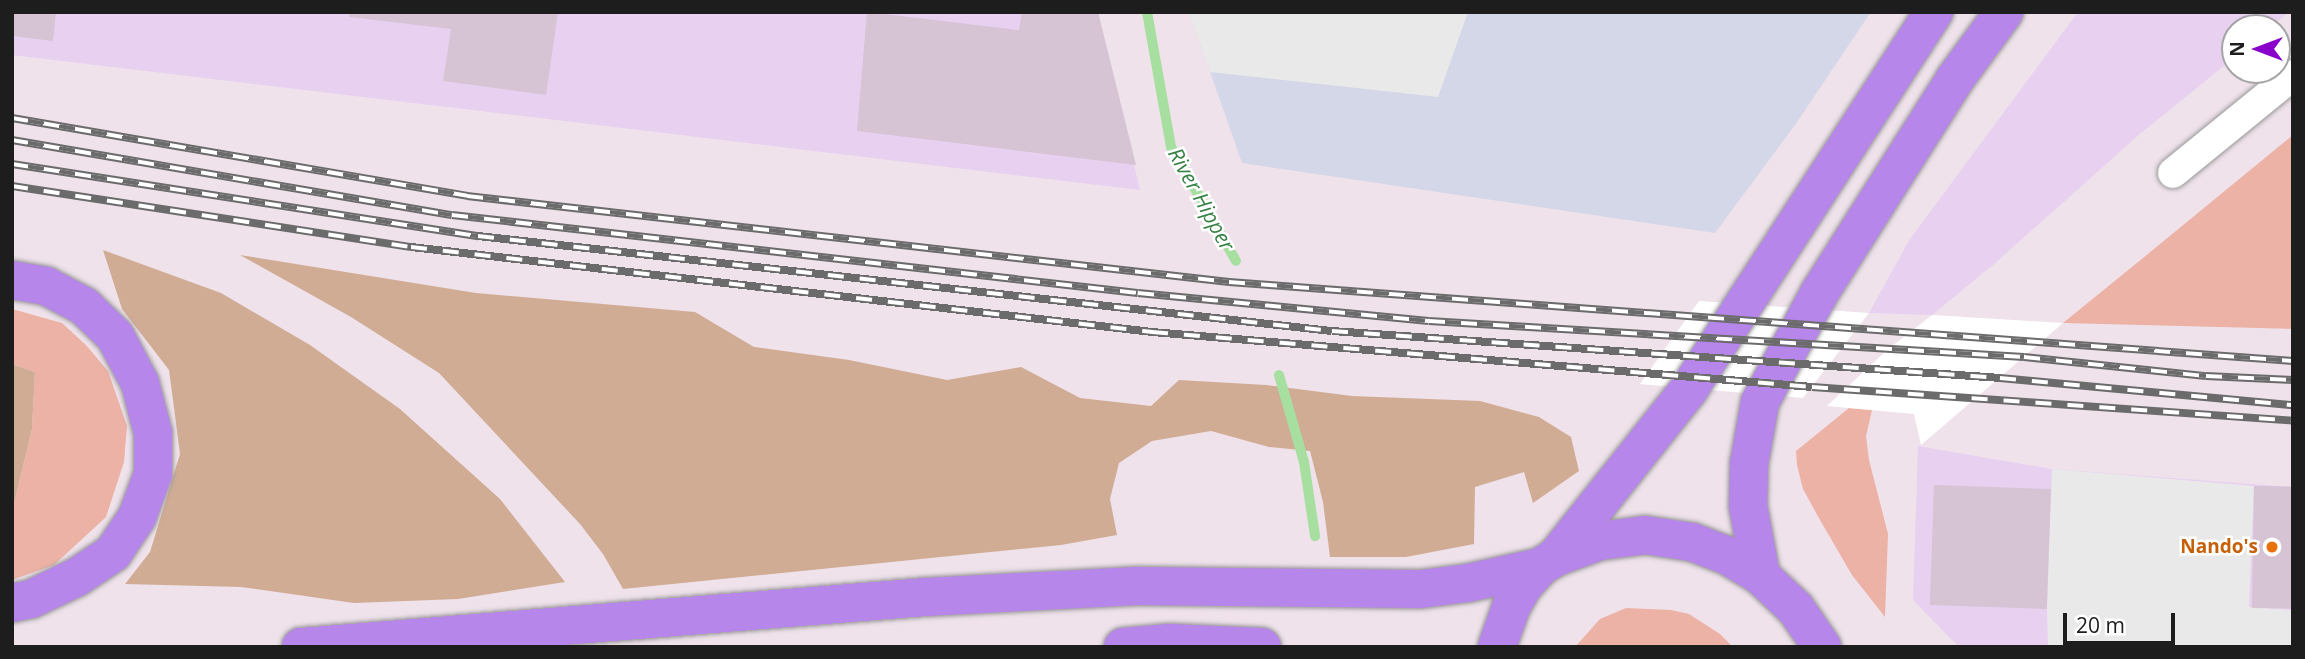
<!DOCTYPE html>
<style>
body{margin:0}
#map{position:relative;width:2305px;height:659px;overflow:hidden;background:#efe2eb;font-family:"Open Sans",sans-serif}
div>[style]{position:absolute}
.commercial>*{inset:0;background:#e8d0f1}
.industrial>*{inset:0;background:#d4d7e8}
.grass>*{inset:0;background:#ecb2a5}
.forest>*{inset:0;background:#d1ac95}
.parking>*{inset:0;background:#e9e9e9}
.pier>*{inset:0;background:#fff}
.stream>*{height:10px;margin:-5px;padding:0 5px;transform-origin:5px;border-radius:5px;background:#a7dfa0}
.building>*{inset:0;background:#d6c3d4;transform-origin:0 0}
.roads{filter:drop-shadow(0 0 2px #979797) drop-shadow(0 0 2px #979797)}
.street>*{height:30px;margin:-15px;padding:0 15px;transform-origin:15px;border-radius:15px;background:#fff}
.highway>*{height:38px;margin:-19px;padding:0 19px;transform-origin:19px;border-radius:19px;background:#b786eb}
.rail>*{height:8px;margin-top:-4px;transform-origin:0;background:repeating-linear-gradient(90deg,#fff 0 16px,#6b6b6b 0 32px);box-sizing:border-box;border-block:2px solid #6b6b6b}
.dots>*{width:19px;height:19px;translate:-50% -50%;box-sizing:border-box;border:4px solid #fff;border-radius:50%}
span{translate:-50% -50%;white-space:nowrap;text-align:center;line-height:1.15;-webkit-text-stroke:5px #fff;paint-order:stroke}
.food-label{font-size:19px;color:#c56008;font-weight:700}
.right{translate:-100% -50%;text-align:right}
.water-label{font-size:21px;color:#358143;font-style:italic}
.frame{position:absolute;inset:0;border:14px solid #1d1d1d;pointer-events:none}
.north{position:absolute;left:2221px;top:14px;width:70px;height:70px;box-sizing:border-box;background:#fff;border:2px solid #a5a5a5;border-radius:50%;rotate:270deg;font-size:19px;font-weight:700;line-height:28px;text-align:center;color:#1d1d1d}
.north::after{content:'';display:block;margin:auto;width:24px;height:32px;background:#8800ca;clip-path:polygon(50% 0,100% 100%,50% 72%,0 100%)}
.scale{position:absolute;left:2063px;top:613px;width:112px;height:32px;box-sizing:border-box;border:4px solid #1d1d1d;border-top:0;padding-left:9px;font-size:21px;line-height:24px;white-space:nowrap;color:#1d1d1d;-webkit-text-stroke:5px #fff;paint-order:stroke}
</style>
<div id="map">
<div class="commercial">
<i style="clip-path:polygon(12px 12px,1098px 12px,1140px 190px,12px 55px)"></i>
<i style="clip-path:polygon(2078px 12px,2289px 12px,2270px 28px,2235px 28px,2235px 57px,2141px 133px,1994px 264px,1932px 315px,1869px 313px,1910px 239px)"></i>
<i style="clip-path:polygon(1918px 446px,2052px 469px,2293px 487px,2293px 647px,1959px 647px,1913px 600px)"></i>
</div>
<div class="industrial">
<i style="clip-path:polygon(1189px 12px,1871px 12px,1795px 125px,1715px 233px,1242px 163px)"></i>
</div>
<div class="grass">
<i style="clip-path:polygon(2293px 135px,2293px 329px,2063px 323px,2143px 258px)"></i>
<i style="clip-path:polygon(12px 309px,62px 323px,86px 345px,108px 371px,127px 426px,124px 462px,106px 517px,54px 565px,12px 580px,12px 512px,32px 429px,35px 372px,12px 364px)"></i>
<i style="clip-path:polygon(1849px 408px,1872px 410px,1866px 436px,1869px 460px,1888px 534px,1885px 617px,1852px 575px,1820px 520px,1803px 489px,1797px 465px,1796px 451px)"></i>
<i style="clip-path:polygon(1626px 608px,1671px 610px,1689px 614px,1720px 634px,1733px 647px,1575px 647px,1600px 619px)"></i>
</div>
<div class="forest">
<i style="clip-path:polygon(103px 250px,221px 293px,310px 345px,400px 409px,500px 499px,565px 582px,458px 599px,354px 603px,241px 587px,125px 584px,150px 552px,180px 454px,169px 370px,122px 309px)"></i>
<i style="clip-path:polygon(240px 255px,476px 293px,695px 312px,754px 347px,849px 360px,947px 380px,1021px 367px,1080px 398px,1151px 406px,1179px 380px,1266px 385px,1352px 396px,1480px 401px,1539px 417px,1571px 437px,1579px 471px,1533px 503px,1524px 472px,1475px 487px,1474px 544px,1406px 557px,1330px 557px,1323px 502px,1310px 451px,1269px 447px,1211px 431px,1152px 441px,1119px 463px,1110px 499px,1117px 535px,1061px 545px,623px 589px,603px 554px,580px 524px,439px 373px,351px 317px)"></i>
<i style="clip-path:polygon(12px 364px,35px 372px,32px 429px,12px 512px)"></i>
</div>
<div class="parking">
<i style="clip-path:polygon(1189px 12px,1468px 12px,1438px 97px,1210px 72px)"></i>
<i style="clip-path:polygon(2052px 469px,2254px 486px,2249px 607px,2293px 610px,2293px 647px,2048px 647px,2047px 609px)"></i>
</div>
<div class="pier">
<i style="clip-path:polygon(1699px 301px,1869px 313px,1803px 398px,1640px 384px)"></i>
<i style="clip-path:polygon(1932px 315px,2063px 323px,1921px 445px,1914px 414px,1827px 406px,1887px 350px)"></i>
</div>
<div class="stream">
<i style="left:1147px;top:12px;width:137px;rotate:79.9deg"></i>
<i style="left:1171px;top:147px;width:131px;rotate:60.3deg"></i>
<i style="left:1279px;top:375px;width:91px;rotate:74deg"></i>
<i style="left:1304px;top:462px;width:75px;rotate:81.5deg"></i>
</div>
<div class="building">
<i style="clip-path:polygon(12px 12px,56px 12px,53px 41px,12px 36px)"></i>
<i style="clip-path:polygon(349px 12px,558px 12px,546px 95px,443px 81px,451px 29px,349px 17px)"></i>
<i style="clip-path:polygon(867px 12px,1019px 30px,1022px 12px,1098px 12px,1136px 165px,857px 131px)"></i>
<i style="left:1934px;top:485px;width:117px;height:120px;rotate:2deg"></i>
<i style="left:2254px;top:486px;width:39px;height:122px;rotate:1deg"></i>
</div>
<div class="roads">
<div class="street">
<i style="left:2173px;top:173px;width:155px;rotate:-39.2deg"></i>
</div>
<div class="highway">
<i style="left:12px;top:280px;width:35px;rotate:10deg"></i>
<i style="left:46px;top:286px;width:43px;rotate:27.8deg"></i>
<i style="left:84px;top:306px;width:43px;rotate:44.1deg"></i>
<i style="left:115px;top:336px;width:53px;rotate:62deg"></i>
<i style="left:140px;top:383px;width:52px;rotate:75.4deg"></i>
<i style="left:153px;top:433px;width:41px;rotate:90deg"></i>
<i style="left:153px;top:474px;width:46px;rotate:110.4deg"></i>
<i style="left:137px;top:517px;width:43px;rotate:123.7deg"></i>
<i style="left:113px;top:553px;width:43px;rotate:146.3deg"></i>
<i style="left:77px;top:577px;width:51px;rotate:154.4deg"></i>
<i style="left:31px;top:599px;width:19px;rotate:168deg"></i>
<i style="left:1556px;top:557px;width:214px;rotate:-51.6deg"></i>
<i style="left:1689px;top:389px;width:450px;rotate:-57deg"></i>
<i style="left:1761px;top:576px;width:71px;rotate:-100.5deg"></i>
<i style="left:1748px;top:506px;width:42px;rotate:-88.6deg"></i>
<i style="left:1749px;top:464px;width:63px;rotate:-79.9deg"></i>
<i style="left:1760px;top:402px;width:125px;rotate:-61.4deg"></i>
<i style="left:1820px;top:292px;width:252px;rotate:-57.6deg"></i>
<i style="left:1955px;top:79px;width:83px;rotate:-53.8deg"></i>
<i style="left:301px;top:647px;width:626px;rotate:-4.58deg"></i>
<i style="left:925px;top:597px;width:212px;rotate:-3deg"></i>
<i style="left:1137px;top:586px;width:284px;rotate:0.6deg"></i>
<i style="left:1421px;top:589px;width:47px;rotate:-7.3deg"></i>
<i style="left:1468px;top:583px;width:74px;rotate:-12.5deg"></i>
<i style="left:1123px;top:647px;width:47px;rotate:-4.9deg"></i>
<i style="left:1170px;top:643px;width:92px;rotate:2.5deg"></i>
<i style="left:1497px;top:647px;width:42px;rotate:-70.7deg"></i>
<i style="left:1511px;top:607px;width:24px;rotate:-60deg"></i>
<i style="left:1523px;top:586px;width:25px;rotate:-48deg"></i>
<i style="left:1540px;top:567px;width:19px;rotate:-32deg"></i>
<i style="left:1556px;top:557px;width:47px;rotate:-20deg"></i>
<i style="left:1600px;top:541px;width:45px;rotate:-7.6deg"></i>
<i style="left:1645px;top:535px;width:48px;rotate:8.5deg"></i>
<i style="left:1692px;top:542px;width:39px;rotate:21deg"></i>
<i style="left:1728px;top:556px;width:39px;rotate:31deg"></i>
<i style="left:1761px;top:576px;width:48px;rotate:43.3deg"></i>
<i style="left:1796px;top:609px;width:46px;rotate:55.6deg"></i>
</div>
</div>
<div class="rail">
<i style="left:12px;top:118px;width:462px;rotate:9.7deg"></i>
<i style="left:467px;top:196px;width:767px;rotate:6.44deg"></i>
<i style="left:1229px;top:282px;width:1067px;rotate:4.25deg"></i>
<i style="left:12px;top:140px;width:446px;rotate:9.7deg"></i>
<i style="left:452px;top:215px;width:690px;rotate:6.49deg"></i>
<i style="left:1138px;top:293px;width:292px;rotate:5.5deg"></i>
<i style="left:1429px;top:321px;width:596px;rotate:3.46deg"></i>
<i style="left:2024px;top:357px;width:183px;rotate:6deg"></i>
<i style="left:2206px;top:376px;width:87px;rotate:2.6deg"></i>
<i style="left:12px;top:164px;width:472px;rotate:8.8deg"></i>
<i style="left:478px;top:236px;width:859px;rotate:6.35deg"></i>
<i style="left:1332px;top:331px;width:670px;rotate:4.02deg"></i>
<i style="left:2000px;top:378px;width:294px;rotate:5.3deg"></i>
<i style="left:12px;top:186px;width:404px;rotate:8.7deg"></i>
<i style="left:411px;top:247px;width:746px;rotate:6.54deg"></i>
<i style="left:1152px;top:332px;width:662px;rotate:4.76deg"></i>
<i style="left:1812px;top:387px;width:482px;rotate:4deg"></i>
</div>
<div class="dots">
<i style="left:2272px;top:547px;background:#e8710a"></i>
</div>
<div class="food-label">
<span class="right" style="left:2258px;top:547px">Nando's</span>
</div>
<div class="water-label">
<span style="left:1202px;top:199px;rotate:61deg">River Hipper</span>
</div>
<div class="frame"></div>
<div class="north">N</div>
<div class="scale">20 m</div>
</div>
